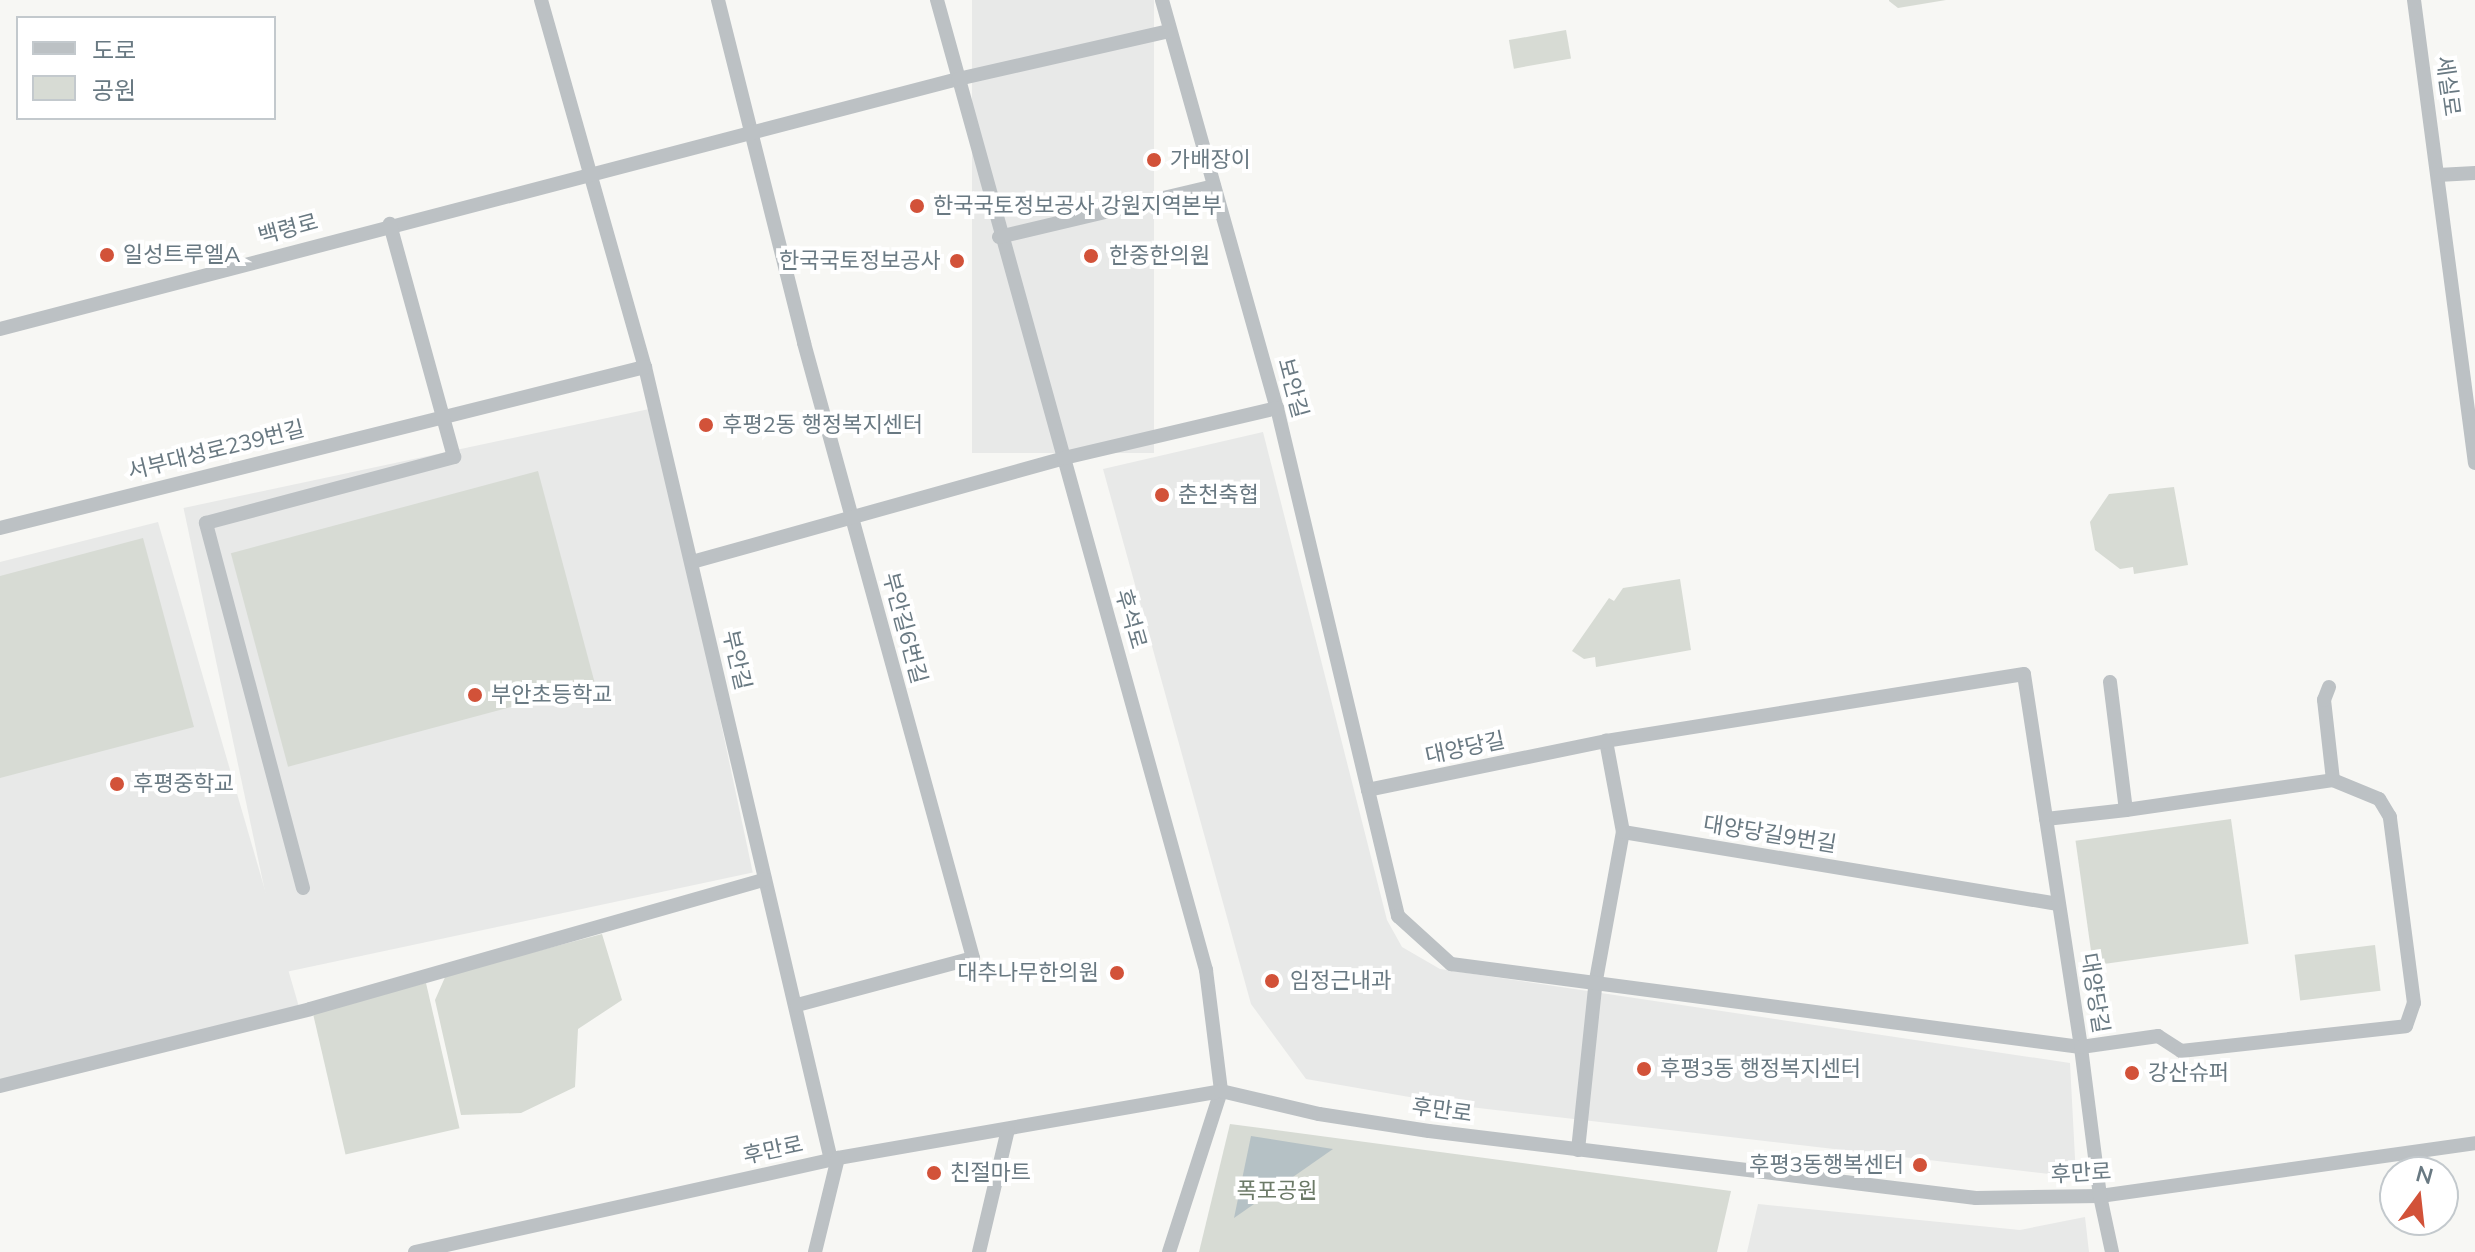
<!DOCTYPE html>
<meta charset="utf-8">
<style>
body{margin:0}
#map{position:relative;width:2475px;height:1252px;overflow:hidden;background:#f7f7f4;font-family:Mulish,"Noto Sans KR",sans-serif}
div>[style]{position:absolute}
.built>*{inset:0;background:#e8e9e8;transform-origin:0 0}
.green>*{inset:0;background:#d7dbd4;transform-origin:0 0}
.water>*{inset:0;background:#b5c1c5}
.minor>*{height:14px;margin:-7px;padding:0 7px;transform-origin:7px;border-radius:7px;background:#bcc1c4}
.dots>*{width:22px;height:22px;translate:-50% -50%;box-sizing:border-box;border:4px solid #fff;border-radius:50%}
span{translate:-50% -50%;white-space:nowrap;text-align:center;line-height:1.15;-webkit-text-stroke:8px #fff;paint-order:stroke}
.street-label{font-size:22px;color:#697982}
.poi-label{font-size:22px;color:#697982}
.left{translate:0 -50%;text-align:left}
.right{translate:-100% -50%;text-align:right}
.park-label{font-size:22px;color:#6c7a67}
.legend{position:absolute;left:16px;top:16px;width:260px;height:104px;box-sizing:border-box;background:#fff;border:2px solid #c3c9cd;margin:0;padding:10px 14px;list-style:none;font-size:24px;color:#697982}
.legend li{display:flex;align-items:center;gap:16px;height:40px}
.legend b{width:40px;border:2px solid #c3c9cd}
.north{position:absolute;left:2379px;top:1156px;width:80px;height:80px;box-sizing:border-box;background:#fff;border:2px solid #c3c9cd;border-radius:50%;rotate:15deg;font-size:22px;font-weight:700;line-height:32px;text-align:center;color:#697982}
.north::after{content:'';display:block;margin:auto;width:28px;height:36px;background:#d25239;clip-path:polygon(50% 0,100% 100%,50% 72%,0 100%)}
</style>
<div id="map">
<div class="built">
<i style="left:972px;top:0;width:182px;height:453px"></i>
<i style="left:654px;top:408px;width:475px;height:481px;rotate:78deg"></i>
<i style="clip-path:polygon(1263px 432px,1387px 920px,1402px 947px,1440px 969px,2070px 1063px,2076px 1177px,1461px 1106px,1306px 1079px,1251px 1004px,1103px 469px)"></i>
<i style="clip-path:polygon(158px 522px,299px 1007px,0 1080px,0 562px)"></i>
<i style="clip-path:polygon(1758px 1204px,2020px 1230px,2085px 1217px,2089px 1252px,1747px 1252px)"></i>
</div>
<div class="green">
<i style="clip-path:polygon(1946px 0,1898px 8px,1889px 1px,1889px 0)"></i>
<i style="left:1566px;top:30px;width:29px;height:58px;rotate:80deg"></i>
<i style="left:538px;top:471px;width:221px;height:318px;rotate:75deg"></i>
<i style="clip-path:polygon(2174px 487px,2188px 565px,2134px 574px,2133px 567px,2120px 569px,2095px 550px,2090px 522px,2109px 494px)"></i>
<i style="clip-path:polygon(143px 538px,194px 727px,0 778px,0 576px)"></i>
<i style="clip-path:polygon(1680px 579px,1691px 650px,1596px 667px,1595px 657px,1584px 659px,1572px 651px,1609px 598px,1614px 601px,1623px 588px)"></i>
<i style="left:2231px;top:819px;width:126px;height:157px;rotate:82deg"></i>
<i style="clip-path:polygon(602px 934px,622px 1000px,578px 1029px,575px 1087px,521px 1113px,461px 1115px,435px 1000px,446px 975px)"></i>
<i style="left:2375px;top:945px;width:46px;height:81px;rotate:83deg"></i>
<i style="left:426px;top:983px;width:149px;height:117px;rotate:77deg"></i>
<i style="clip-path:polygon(1230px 1124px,1731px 1191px,1717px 1252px,1199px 1252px)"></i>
</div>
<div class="water">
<i style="clip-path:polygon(1251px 1136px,1333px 1149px,1234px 1218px)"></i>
</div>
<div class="minor">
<i style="left:541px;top:0;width:381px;rotate:74.2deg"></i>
<i style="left:645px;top:367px;width:815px;rotate:76.8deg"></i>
<i style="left:718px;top:0;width:354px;rotate:75.9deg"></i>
<i style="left:804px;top:343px;width:638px;rotate:74.63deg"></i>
<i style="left:973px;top:958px;width:182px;rotate:165deg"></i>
<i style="left:937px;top:0;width:1007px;rotate:74.5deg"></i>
<i style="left:1206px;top:970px;width:122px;rotate:82.9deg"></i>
<i style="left:1221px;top:1091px;width:169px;rotate:107.9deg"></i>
<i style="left:1162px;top:0;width:424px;rotate:74.3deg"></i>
<i style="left:1277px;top:408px;width:393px;rotate:76.6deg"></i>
<i style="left:2414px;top:0;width:467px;rotate:82.5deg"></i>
<i style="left:2438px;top:175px;width:37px;rotate:-3deg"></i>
<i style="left:999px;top:237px;width:221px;rotate:-13.3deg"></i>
<i style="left:0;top:329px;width:990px;rotate:-14.63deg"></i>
<i style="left:958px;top:79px;width:216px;rotate:-12.8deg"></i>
<i style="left:0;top:528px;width:665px;rotate:-14.02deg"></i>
<i style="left:692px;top:562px;width:386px;rotate:-15.6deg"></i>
<i style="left:1064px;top:458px;width:219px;rotate:-13.2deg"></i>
<i style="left:2110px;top:682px;width:129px;rotate:82.9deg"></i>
<i style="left:2126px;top:810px;width:209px;rotate:-8.2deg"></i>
<i style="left:2046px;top:819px;width:81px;rotate:-6.4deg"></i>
<i style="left:1623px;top:832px;width:441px;rotate:9.4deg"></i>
<i style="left:303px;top:888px;width:378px;rotate:-104.9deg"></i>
<i style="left:206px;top:523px;width:257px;rotate:-14.9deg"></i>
<i style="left:454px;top:457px;width:242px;rotate:-105.4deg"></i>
<i style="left:0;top:1086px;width:319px;rotate:-13.9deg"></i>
<i style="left:310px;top:1009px;width:473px;rotate:-15.9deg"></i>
<i style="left:1578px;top:1150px;width:171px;rotate:-84deg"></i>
<i style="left:1596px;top:980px;width:150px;rotate:-79.7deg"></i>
<i style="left:1623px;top:832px;width:93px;rotate:-100.6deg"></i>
<i style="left:415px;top:1252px;width:433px;rotate:-12.5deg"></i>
<i style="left:838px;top:1158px;width:389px;rotate:-9.9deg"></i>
<i style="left:1221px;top:1091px;width:101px;rotate:13.2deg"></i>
<i style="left:1319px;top:1114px;width:111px;rotate:8.8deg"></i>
<i style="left:1429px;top:1131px;width:551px;rotate:6.98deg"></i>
<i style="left:1976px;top:1198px;width:124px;rotate:-0.9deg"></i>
<i style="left:2100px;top:1196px;width:379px;rotate:-8deg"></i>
<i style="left:815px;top:1252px;width:97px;rotate:-76.3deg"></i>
<i style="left:979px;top:1252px;width:126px;rotate:-76.7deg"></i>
<i style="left:2112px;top:1252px;width:57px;rotate:-102.1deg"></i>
<i style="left:2100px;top:1196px;width:150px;rotate:-97.3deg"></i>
<i style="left:2081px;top:1047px;width:377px;rotate:-98.7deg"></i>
<i style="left:2024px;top:674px;width:423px;rotate:170.9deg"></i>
<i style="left:1606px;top:741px;width:243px;rotate:168.4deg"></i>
<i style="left:1368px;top:790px;width:130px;rotate:76.6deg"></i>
<i style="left:1398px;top:916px;width:72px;rotate:42.2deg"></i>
<i style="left:1451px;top:964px;width:635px;rotate:7.51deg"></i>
<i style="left:2081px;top:1047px;width:78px;rotate:-8.1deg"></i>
<i style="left:2158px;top:1036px;width:27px;rotate:33deg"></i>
<i style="left:2181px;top:1051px;width:226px;rotate:-6.3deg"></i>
<i style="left:2406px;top:1026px;width:24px;rotate:-71deg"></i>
<i style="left:2414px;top:1003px;width:188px;rotate:-97.4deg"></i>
<i style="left:2390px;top:817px;width:21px;rotate:-121deg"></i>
<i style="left:2379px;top:799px;width:50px;rotate:-157.6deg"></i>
<i style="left:2333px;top:780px;width:81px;rotate:-96.4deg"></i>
<i style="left:2324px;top:700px;width:14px;rotate:-69deg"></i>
</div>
<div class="dots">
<i style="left:1154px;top:160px;background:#d25239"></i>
<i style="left:917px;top:206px;background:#d25239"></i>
<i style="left:107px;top:255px;background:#d25239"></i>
<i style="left:1091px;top:256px;background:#d25239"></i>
<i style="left:957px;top:261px;background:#d25239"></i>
<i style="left:706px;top:425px;background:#d25239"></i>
<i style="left:1162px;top:495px;background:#d25239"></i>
<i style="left:475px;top:695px;background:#d25239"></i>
<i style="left:117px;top:784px;background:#d25239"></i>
<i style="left:1117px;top:973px;background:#d25239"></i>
<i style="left:1272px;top:981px;background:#d25239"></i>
<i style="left:1644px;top:1069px;background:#d25239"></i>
<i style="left:2132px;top:1073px;background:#d25239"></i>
<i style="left:1920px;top:1165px;background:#d25239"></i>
<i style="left:934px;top:1173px;background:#d25239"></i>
</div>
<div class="street-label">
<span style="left:2448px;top:86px;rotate:82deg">세실로</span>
<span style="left:288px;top:229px;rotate:-15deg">백령로</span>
<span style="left:1293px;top:388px;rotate:75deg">보안길</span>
<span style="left:216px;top:450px;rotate:-14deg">서부대성로239번길</span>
<span style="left:1131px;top:619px;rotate:74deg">후석로</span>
<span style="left:905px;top:628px;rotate:75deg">부안길6번길</span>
<span style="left:737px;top:660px;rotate:77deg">부안길</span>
<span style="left:1465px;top:748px;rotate:-12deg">대양당길</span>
<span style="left:1770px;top:834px;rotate:9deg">대양당길9번길</span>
<span style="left:2095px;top:993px;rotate:81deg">대양당길</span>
<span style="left:1442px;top:1110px;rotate:8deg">후만로</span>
<span style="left:773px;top:1150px;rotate:-12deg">후만로</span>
<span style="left:2081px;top:1173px;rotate:-3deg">후만로</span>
</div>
<div class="poi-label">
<span class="left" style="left:1170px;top:160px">가배장이</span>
<span class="left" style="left:933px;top:206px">한국국토정보공사 강원지역본부</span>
<span class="left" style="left:123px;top:255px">일성트루엘A</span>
<span class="left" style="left:1109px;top:256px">한중한의원</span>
<span class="right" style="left:941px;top:261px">한국국토정보공사</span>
<span class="left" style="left:722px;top:425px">후평2동 행정복지센터</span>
<span class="left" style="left:1178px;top:495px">춘천축협</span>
<span class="left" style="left:491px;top:695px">부안초등학교</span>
<span class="left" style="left:133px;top:784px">후평중학교</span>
<span class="right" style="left:1099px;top:973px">대추나무한의원</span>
<span class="left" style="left:1290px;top:981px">임정근내과</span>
<span class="left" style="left:1660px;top:1069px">후평3동 행정복지센터</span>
<span class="left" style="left:2148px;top:1073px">강산슈퍼</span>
<span class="right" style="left:1904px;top:1165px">후평3동행복센터</span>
<span class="left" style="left:950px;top:1173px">친절마트</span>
</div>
<div class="park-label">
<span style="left:1277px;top:1191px">폭포공원</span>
</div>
<ul class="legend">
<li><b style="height:10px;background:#bcc1c4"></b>도로</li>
<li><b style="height:22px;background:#d7dbd4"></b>공원</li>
</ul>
<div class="north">N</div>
</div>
